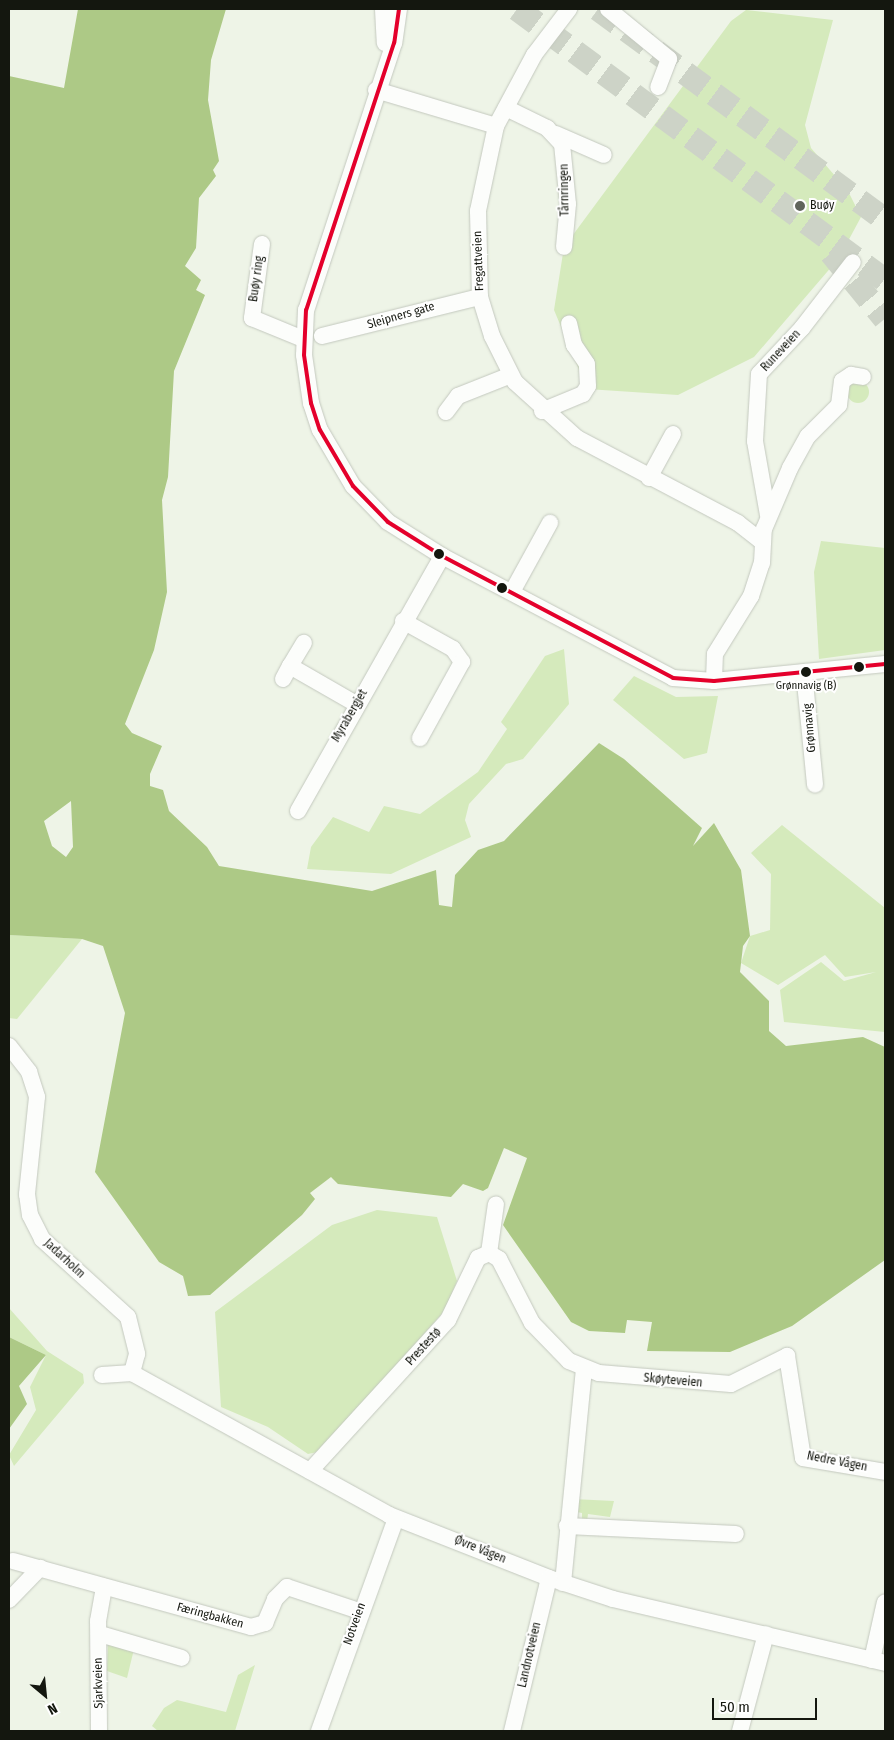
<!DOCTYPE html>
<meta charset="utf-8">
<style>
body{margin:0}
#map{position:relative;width:894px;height:1740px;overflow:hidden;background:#eef4e7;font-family:"Fira Sans Condensed",sans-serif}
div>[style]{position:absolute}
.green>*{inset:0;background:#d5eabc}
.round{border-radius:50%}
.water>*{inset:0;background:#adc986}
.highway-tunnel>*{height:24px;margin-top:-12px;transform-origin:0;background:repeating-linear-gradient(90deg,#cdd3c7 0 24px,transparent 0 36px)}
.roads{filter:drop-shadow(0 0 1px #c3c8be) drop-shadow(0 0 1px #c3c8be)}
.minor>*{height:16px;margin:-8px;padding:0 8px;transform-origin:8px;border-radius:8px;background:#fcfdfb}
.bus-1>*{height:4px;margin:-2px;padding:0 2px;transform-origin:2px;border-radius:2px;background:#e4002b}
.dots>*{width:14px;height:14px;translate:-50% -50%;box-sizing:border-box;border:2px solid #fff;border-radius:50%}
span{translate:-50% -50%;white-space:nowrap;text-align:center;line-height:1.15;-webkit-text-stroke:4px #fff;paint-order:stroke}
.bus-label{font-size:11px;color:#14170f}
.street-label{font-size:12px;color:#14170f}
.poi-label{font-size:12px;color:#14170f}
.left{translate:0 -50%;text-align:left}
.frame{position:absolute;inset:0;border:10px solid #14170f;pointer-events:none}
.north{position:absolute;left:20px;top:1670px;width:50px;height:50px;-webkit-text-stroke:4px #fff;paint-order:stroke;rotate:152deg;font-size:14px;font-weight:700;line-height:20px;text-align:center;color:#14170f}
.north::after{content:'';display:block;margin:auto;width:18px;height:22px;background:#14170f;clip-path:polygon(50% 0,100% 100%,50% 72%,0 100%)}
.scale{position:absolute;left:712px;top:1698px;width:105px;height:22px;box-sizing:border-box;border:2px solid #14170f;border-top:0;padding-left:6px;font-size:15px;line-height:18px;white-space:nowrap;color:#14170f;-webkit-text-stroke:4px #fff;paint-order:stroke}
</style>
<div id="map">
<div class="green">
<i style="clip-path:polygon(746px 10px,833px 20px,805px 125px,811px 148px,848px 191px,861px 217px,839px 258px,754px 357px,678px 395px,587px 389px,554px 310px,564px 247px,731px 21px)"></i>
<i class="round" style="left:847px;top:381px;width:22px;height:22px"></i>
<i style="clip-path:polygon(821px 541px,885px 548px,885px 650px,819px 659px,814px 572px)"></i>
<i style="clip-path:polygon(564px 649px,569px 704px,523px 759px,506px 764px,469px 804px,465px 820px,471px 837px,391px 874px,307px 869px,311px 847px,333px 817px,369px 832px,384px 806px,420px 814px,478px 772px,507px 729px,501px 722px,545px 656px)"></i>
<i style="clip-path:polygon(634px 676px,676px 697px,718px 696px,707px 753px,684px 759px,613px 700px)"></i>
<i style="clip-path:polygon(782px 825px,885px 908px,885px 1032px,784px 1022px,780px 990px,821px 962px,844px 981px,876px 972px,845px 977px,825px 955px,778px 985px,741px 963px,750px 936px,770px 930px,771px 874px,751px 853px)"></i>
<i style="clip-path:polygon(9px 935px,82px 939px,17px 1019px,9px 1018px)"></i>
<i style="clip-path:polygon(377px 1210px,437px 1217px,457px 1281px,445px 1310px,322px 1451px,308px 1454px,268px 1427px,221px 1407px,215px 1312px,332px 1225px)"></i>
<i style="clip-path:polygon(9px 1308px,47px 1351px,83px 1374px,84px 1383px,14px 1466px,9px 1455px,36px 1410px,30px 1387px,46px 1355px,9px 1337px)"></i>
<i style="clip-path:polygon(573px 1499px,614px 1501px,610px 1517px,588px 1514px,587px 1522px,582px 1521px,582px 1513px,572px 1511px)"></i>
<i style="clip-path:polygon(108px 1644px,134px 1649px,127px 1678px,107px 1671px)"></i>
<i style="clip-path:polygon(255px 1665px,235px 1731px,158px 1731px,152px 1726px,164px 1708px,177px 1700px,226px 1712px,238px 1675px)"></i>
</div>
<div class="water">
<i style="clip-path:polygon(evenodd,78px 9px,226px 9px,211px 60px,208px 100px,219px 161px,213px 170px,216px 176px,199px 198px,196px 248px,185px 266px,201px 280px,196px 290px,205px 295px,174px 371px,168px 477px,162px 500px,167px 592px,154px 650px,125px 724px,132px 733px,162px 746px,150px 774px,150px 786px,163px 790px,169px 811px,207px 847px,219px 866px,372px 891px,436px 870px,439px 905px,452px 907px,455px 875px,478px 850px,504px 841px,599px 743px,624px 759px,702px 828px,693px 846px,714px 823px,741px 870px,750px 936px,743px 946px,740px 972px,769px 1001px,769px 1031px,786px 1046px,863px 1037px,885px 1047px,885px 1260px,792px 1326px,730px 1352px,647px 1351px,652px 1322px,627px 1320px,625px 1333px,589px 1331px,571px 1322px,503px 1225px,527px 1158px,504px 1148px,488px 1188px,483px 1191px,463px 1184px,451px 1197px,338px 1184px,331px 1177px,310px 1193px,315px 1199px,302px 1215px,210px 1295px,188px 1296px,183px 1276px,159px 1262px,95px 1172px,125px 1013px,103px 946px,82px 939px,9px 935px,9px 76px,64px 88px,78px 9px,71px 801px,73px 847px,66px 857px,52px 846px,44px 821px,71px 801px)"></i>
<i style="clip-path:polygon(9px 1337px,46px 1355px,19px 1386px,27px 1404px,9px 1429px)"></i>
</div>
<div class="highway-tunnel">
<i style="left:517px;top:9px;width:457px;rotate:36.4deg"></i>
<i style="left:598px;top:9px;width:356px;rotate:36.3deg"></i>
<i style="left:831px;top:253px;width:85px;rotate:50.7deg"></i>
</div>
<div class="roads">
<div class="minor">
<i style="left:383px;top:9px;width:34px;rotate:87deg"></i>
<i style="left:399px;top:9px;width:34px;rotate:98deg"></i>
<i style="left:394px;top:43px;width:281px;rotate:108.2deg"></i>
<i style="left:306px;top:310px;width:45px;rotate:92.5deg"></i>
<i style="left:304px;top:355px;width:49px;rotate:81.7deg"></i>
<i style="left:311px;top:403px;width:28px;rotate:72deg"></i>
<i style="left:320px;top:430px;width:65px;rotate:59.5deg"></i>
<i style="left:353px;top:486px;width:50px;rotate:45.8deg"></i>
<i style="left:388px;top:522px;width:64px;rotate:32.2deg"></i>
<i style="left:442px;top:556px;width:261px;rotate:27.8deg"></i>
<i style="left:673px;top:678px;width:41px;rotate:4.2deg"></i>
<i style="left:714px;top:681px;width:172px;rotate:-5.7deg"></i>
<i style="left:608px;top:9px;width:79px;rotate:39.3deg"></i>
<i style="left:669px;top:59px;width:30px;rotate:111deg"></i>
<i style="left:376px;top:90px;width:125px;rotate:16.7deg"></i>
<i style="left:496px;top:126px;width:81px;rotate:-61.8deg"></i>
<i style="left:534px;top:55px;width:58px;rotate:-52.7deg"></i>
<i style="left:506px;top:108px;width:46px;rotate:26deg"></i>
<i style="left:547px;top:128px;width:22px;rotate:47deg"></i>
<i style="left:562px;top:144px;width:60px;rotate:84.3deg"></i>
<i style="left:568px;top:204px;width:43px;rotate:95.3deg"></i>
<i style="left:496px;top:126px;width:87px;rotate:102deg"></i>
<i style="left:478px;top:211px;width:86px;rotate:88.7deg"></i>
<i style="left:480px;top:297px;width:41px;rotate:72.9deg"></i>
<i style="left:492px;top:336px;width:51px;rotate:63.4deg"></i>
<i style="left:515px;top:382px;width:84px;rotate:42.1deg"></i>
<i style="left:577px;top:438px;width:182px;rotate:27.8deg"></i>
<i style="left:738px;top:523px;width:28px;rotate:38deg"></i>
<i style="left:556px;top:134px;width:52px;rotate:23.6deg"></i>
<i style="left:262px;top:244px;width:75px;rotate:97.7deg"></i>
<i style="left:252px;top:318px;width:55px;rotate:22.4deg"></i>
<i style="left:322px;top:336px;width:163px;rotate:-13.9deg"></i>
<i style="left:542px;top:411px;width:44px;rotate:-22.5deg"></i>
<i style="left:583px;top:394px;width:9px;rotate:-58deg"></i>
<i style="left:588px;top:386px;width:22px;rotate:-93deg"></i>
<i style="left:587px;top:364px;width:23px;rotate:-124deg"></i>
<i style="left:574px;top:345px;width:22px;rotate:-103deg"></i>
<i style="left:446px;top:412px;width:20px;rotate:-53deg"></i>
<i style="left:458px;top:396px;width:57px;rotate:-21.6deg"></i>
<i style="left:649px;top:478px;width:50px;rotate:-61.4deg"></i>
<i style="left:768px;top:515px;width:75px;rotate:-100deg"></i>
<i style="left:755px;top:441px;width:67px;rotate:-86.6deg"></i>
<i style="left:759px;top:374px;width:63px;rotate:-46.9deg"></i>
<i style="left:802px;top:328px;width:83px;rotate:-52.3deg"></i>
<i style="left:512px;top:592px;width:79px;rotate:-61.2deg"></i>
<i style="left:403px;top:621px;width:57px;rotate:29.2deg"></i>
<i style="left:453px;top:649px;width:16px;rotate:55deg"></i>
<i style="left:462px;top:662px;width:87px;rotate:118.9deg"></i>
<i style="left:290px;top:666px;width:27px;rotate:-59deg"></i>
<i style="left:804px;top:672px;width:113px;rotate:84.4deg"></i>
<i style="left:283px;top:679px;width:15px;rotate:-62deg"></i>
<i style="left:290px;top:666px;width:76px;rotate:29.9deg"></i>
<i style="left:714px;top:681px;width:27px;rotate:-88deg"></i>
<i style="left:715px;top:654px;width:68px;rotate:-58.2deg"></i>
<i style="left:751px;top:596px;width:35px;rotate:-72deg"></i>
<i style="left:762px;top:563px;width:34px;rotate:-87deg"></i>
<i style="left:764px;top:529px;width:66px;rotate:-66.9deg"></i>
<i style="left:790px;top:468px;width:37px;rotate:-61deg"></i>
<i style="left:808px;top:436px;width:44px;rotate:-45deg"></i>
<i style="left:839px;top:405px;width:24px;rotate:-83deg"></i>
<i style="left:842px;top:381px;width:11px;rotate:-34deg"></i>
<i style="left:851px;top:375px;width:12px;rotate:9deg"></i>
<i style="left:298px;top:811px;width:293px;rotate:-60.5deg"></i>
<i style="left:9px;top:1046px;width:33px;rotate:52deg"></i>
<i style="left:29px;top:1072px;width:26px;rotate:72deg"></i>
<i style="left:37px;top:1097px;width:98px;rotate:95.9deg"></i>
<i style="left:27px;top:1194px;width:21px;rotate:82deg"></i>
<i style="left:30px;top:1215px;width:27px;rotate:63deg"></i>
<i style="left:42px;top:1239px;width:116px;rotate:42.2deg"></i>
<i style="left:128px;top:1317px;width:38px;rotate:76deg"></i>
<i style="left:137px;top:1354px;width:20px;rotate:105deg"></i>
<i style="left:489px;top:1253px;width:12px;rotate:31deg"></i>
<i style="left:499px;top:1259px;width:72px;rotate:62.7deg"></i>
<i style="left:532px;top:1323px;width:53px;rotate:45.8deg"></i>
<i style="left:569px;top:1361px;width:32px;rotate:22deg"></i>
<i style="left:599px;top:1373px;width:132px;rotate:4.8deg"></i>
<i style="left:731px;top:1384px;width:63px;rotate:-26.6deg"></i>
<i style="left:787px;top:1356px;width:103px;rotate:81.1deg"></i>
<i style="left:803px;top:1458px;width:83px;rotate:9.7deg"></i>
<i style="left:102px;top:1375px;width:30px;rotate:-4deg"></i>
<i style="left:132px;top:1373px;width:294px;rotate:28.9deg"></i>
<i style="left:389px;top:1515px;width:172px;rotate:21.5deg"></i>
<i style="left:549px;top:1578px;width:67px;rotate:18.2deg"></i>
<i style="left:613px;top:1599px;width:279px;rotate:13.2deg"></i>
<i style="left:310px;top:1471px;width:205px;rotate:-47.6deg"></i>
<i style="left:448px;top:1320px;width:69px;rotate:-64.2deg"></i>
<i style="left:478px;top:1258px;width:12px;rotate:-24deg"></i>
<i style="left:489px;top:1253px;width:49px;rotate:-81.9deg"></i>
<i style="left:567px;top:1526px;width:169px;rotate:2.7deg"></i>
<i style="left:13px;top:1561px;width:247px;rotate:15.5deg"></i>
<i style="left:251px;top:1627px;width:15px;rotate:-16deg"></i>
<i style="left:265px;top:1623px;width:26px;rotate:-67deg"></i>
<i style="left:275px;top:1599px;width:17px;rotate:-45deg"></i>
<i style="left:287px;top:1587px;width:76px;rotate:18.4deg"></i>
<i style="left:563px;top:1583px;width:216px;rotate:-84.4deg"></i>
<i style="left:9px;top:1600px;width:45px;rotate:-45.9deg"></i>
<i style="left:100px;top:1634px;width:85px;rotate:16.3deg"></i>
<i style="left:872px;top:1660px;width:59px;rotate:-77.4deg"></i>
<i style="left:99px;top:1731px;width:110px;rotate:-90.5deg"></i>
<i style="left:98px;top:1621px;width:35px;rotate:-80deg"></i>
<i style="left:319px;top:1731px;width:226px;rotate:-70.1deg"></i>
<i style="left:512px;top:1731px;width:157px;rotate:-76.4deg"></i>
<i style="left:740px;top:1731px;width:100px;rotate:-75deg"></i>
</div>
</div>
<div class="bus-1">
<i style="left:399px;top:9px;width:34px;rotate:98deg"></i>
<i style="left:394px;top:43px;width:281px;rotate:108.2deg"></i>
<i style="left:306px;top:310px;width:45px;rotate:92.5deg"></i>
<i style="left:304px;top:355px;width:49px;rotate:81.7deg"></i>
<i style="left:311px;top:403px;width:28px;rotate:72deg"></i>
<i style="left:320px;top:430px;width:65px;rotate:59.5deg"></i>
<i style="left:353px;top:486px;width:50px;rotate:45.8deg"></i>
<i style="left:388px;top:522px;width:64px;rotate:32.2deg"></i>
<i style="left:442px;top:556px;width:261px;rotate:27.8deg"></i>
<i style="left:673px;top:678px;width:41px;rotate:4.2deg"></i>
<i style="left:714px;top:681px;width:172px;rotate:-5.7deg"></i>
</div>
<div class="dots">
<i style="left:800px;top:206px;background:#60645b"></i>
<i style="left:439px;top:554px;background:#14170f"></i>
<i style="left:502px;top:588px;background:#14170f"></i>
<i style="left:859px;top:667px;background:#14170f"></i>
<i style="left:806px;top:672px;background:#14170f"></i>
</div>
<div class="bus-label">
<span style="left:806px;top:686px">Grønnavig (B)</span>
</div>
<div class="street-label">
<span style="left:565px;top:190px;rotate:-91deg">Tårnringen</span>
<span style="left:479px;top:261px;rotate:-92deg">Fregattveien</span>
<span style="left:257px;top:279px;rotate:-82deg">Buøy ring</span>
<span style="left:401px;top:316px;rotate:-16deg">Sleipners gate</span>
<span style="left:781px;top:351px;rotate:-47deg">Runeveien</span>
<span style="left:350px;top:716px;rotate:-60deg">Myrabergjet</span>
<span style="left:810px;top:728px;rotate:-95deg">Grønnavig</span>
<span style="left:64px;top:1259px;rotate:43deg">Jadarholm</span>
<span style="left:424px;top:1347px;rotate:-48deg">Prestestø</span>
<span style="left:673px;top:1381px;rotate:5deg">Skøyteveien</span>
<span style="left:837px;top:1462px;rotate:11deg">Nedre Vågen</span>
<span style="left:480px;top:1550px;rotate:22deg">Øvre Vågen</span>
<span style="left:210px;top:1616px;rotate:15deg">Færingbakken</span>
<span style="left:355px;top:1624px;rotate:-70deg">Notveien</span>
<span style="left:530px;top:1655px;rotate:-77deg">Landnotveien</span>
<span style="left:99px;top:1683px;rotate:-91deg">Sjarkveien</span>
</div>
<div class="poi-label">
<span class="left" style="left:810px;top:206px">Buøy</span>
</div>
<div class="frame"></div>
<div class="north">N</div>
<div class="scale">50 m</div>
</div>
